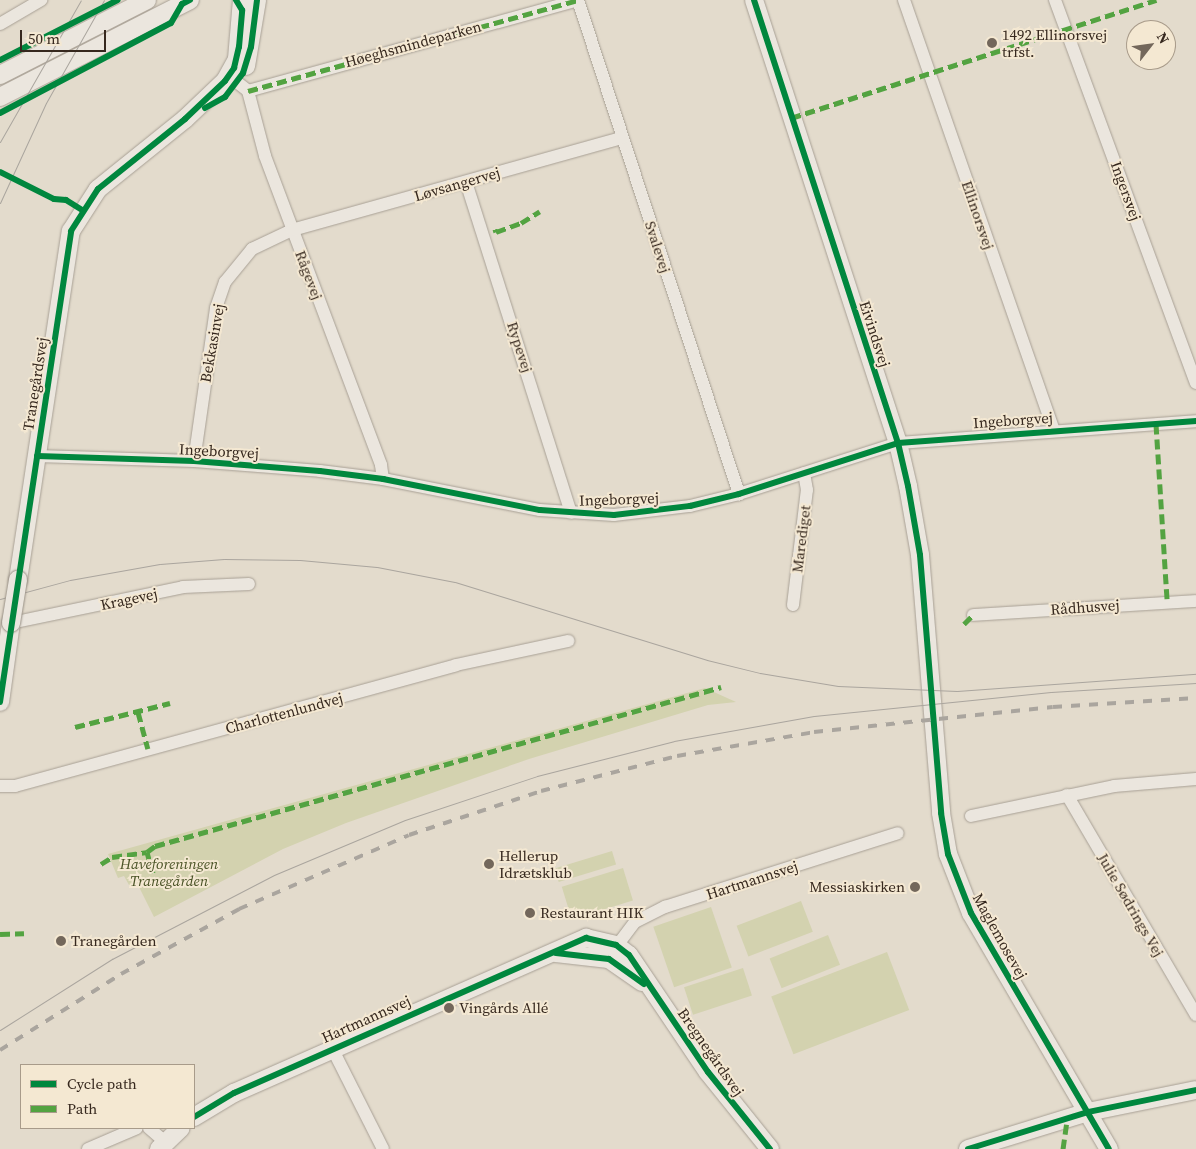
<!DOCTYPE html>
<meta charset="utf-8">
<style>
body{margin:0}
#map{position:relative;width:1196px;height:1149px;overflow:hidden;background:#e3dbcc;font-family:"Source Serif 4",serif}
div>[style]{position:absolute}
.green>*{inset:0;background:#d3d2af;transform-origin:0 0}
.roads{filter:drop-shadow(0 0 1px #a8a095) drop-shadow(0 0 1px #a8a095)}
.street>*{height:12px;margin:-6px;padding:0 6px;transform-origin:6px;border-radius:6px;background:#ebe6de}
.secondary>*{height:18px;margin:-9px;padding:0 9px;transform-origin:9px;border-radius:9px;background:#ebe6de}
.tram>*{height:1px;margin:-0.5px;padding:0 0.5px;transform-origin:0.5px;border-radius:0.5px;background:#aaa59e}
.rail>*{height:4px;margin-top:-2px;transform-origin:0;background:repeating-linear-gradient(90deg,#aaa59e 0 9px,transparent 0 18px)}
.bridges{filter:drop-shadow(0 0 1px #989085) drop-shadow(0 0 1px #989085)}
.secondary-bridge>*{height:18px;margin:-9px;padding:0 9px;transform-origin:9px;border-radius:9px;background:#ebe6de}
.quiet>*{height:5px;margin-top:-2.5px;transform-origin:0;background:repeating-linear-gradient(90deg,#53a341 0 10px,transparent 0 15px)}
.cycleway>*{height:6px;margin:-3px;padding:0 3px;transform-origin:3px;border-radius:3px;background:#00873e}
.dots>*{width:14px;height:14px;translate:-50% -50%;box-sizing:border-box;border:2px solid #f4e8d2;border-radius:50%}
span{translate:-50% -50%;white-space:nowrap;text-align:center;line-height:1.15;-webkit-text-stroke:4px #f4e8d2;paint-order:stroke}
.poi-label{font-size:15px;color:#36281e}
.left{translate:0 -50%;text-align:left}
.right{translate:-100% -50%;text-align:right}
.street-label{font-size:15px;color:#36281e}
.park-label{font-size:15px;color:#495225;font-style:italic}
.legend{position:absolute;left:20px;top:1064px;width:175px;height:65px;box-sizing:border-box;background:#f4e8d2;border:1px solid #a89b8a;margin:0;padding:6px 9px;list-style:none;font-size:15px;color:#36281e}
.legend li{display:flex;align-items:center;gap:10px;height:25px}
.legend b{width:25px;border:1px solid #a89b8a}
.north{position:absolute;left:1126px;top:20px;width:50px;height:50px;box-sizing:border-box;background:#f4e8d2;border:1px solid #a89b8a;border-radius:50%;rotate:60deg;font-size:14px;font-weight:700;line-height:20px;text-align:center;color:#36281e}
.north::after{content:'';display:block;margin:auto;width:18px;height:22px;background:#73675b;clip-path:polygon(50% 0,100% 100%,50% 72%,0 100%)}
.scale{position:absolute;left:20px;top:30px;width:86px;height:22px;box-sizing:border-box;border:2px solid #36281e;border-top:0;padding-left:6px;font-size:15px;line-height:18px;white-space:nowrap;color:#36281e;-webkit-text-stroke:4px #f4e8d2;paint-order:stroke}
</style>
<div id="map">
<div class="green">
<i style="clip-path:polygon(705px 688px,736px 702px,708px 705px,529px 759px,346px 823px,283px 849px,154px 917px,138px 885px,129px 885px,124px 876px,118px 878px,108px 854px)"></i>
<i style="left:612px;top:851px;width:14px;height:60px;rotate:73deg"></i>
<i style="left:623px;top:868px;width:34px;height:64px;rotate:73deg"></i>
<i style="left:801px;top:901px;width:33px;height:69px;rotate:69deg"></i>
<i style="left:711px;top:907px;width:64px;height:61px;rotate:71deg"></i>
<i style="left:828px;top:935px;width:32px;height:63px;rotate:68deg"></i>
<i style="left:887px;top:952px;width:62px;height:124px;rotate:69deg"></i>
<i style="left:743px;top:968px;width:29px;height:62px;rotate:72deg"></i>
</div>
<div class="roads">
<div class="street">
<i style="left:578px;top:0;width:520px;rotate:71.95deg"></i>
<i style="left:904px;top:0;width:455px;rotate:70.8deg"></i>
<i style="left:1055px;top:0;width:408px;rotate:69.8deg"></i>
<i style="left:0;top:24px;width:48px;rotate:-30.3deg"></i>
<i style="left:229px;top:76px;width:24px;rotate:38deg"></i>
<i style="left:248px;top:91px;width:67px;rotate:75.3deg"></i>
<i style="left:265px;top:156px;width:330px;rotate:69.4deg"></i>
<i style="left:381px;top:465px;width:14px;rotate:82deg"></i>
<i style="left:248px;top:91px;width:342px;rotate:-15.4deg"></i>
<i style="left:466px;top:182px;width:347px;rotate:72.4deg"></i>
<i style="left:37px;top:456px;width:157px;rotate:1.8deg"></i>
<i style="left:194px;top:461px;width:126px;rotate:4.5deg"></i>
<i style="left:320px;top:471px;width:64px;rotate:7.2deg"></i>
<i style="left:383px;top:479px;width:160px;rotate:11.2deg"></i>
<i style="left:540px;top:510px;width:74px;rotate:3.9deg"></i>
<i style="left:614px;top:515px;width:77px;rotate:-6.8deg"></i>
<i style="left:690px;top:506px;width:50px;rotate:-13.8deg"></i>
<i style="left:739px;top:494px;width:167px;rotate:-17.8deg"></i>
<i style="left:898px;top:443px;width:299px;rotate:-4.2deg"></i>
<i style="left:194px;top:461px;width:155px;rotate:-81.8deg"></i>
<i style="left:216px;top:308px;width:28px;rotate:-71deg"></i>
<i style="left:225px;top:282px;width:43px;rotate:-50.7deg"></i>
<i style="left:252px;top:249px;width:44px;rotate:-25.4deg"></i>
<i style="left:292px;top:230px;width:343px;rotate:-15.6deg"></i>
<i style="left:793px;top:605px;width:116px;rotate:-83.1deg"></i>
<i style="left:807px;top:490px;width:17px;rotate:-100deg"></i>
<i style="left:973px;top:615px;width:223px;rotate:-3.6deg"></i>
<i style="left:11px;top:623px;width:176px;rotate:-11.8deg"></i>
<i style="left:183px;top:587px;width:66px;rotate:-2.6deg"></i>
<i style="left:0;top:786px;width:15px"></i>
<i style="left:15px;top:786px;width:457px;rotate:-15.3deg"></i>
<i style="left:456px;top:665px;width:115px;rotate:-12.1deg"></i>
<i style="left:1067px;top:795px;width:255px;rotate:59.6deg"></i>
<i style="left:971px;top:816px;width:146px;rotate:-11.8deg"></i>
<i style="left:1114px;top:786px;width:82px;rotate:-4.9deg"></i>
<i style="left:613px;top:951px;width:36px;rotate:-53deg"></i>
<i style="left:635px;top:922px;width:34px;rotate:-27deg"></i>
<i style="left:665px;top:907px;width:244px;rotate:-17.6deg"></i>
<i style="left:332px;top:1048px;width:113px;rotate:63.2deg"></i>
<i style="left:149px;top:1128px;width:21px;rotate:41deg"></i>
<i style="left:88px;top:1149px;width:53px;rotate:-23.2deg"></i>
</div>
<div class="secondary">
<i style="left:754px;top:0;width:466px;rotate:72deg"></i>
<i style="left:898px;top:443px;width:44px;rotate:76.9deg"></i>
<i style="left:908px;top:486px;width:70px;rotate:80.1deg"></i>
<i style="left:920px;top:555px;width:259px;rotate:85.3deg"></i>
<i style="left:941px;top:813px;width:42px;rotate:80.3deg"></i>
<i style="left:948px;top:854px;width:63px;rotate:68.7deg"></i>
<i style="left:971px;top:913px;width:273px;rotate:59.7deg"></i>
<i style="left:246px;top:66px;width:67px;rotate:-80.5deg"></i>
<i style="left:0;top:75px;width:165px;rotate:-27deg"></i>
<i style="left:0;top:97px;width:213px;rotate:-27deg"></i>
<i style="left:18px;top:580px;width:353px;rotate:-81.4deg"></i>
<i style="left:71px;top:231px;width:50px;rotate:-57.3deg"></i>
<i style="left:98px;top:189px;width:112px;rotate:-38.8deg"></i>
<i style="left:185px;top:119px;width:55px;rotate:-43.5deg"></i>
<i style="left:225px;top:81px;width:25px;rotate:-61deg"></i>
<i style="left:237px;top:59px;width:59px;rotate:-85.2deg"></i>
<i style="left:0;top:702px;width:80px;rotate:-82.1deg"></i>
<i style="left:556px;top:953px;width:53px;rotate:6.5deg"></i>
<i style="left:609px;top:959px;width:40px;rotate:34.9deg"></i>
<i style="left:194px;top:1117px;width:47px;rotate:-31deg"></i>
<i style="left:234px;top:1093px;width:385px;rotate:-23.8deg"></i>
<i style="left:586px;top:938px;width:31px;rotate:13deg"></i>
<i style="left:616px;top:945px;width:16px;rotate:38deg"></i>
<i style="left:629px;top:955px;width:141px;rotate:56deg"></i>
<i style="left:708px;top:1072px;width:99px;rotate:51.2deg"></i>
<i style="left:159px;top:1149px;width:30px;rotate:-44deg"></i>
<i style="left:968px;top:1149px;width:126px;rotate:-17.1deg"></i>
<i style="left:1088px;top:1112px;width:110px;rotate:-11.5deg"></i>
</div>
</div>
<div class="tram">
<i style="left:0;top:142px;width:163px;rotate:-60.3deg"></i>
<i style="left:0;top:203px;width:110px;rotate:-65.3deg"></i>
<i style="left:46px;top:103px;width:118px;rotate:-60.6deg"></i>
<i style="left:0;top:599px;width:73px;rotate:-15.2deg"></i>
<i style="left:70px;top:580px;width:91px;rotate:-10.1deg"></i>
<i style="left:160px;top:564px;width:64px;rotate:-4.5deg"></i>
<i style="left:224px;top:559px;width:76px;rotate:0.8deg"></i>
<i style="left:300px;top:560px;width:77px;rotate:5.2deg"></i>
<i style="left:377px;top:567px;width:79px;rotate:10.9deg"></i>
<i style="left:455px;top:582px;width:264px;rotate:17.2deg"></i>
<i style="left:707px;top:660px;width:55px;rotate:13.8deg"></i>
<i style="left:760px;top:673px;width:79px;rotate:9.5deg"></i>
<i style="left:838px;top:686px;width:119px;rotate:2.4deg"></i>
<i style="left:957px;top:691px;width:240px;rotate:-4.1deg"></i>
<i style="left:0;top:1030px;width:133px;rotate:-32.4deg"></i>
<i style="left:112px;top:959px;width:182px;rotate:-27.4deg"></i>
<i style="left:274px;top:875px;width:142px;rotate:-22.8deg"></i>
<i style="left:405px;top:820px;width:139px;rotate:-18.4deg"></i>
<i style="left:537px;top:776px;width:141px;rotate:-14.3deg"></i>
<i style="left:674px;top:741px;width:142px;rotate:-10.1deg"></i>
<i style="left:814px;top:716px;width:238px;rotate:-5.8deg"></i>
<i style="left:1051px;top:692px;width:145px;rotate:-3.6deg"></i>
</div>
<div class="rail">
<i style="left:0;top:1050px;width:143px;rotate:-32.1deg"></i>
<i style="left:121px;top:974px;width:135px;rotate:-28.8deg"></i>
<i style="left:239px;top:909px;width:185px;rotate:-23.5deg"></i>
<i style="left:409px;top:835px;width:139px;rotate:-18.4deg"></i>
<i style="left:541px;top:791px;width:140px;rotate:-14.4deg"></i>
<i style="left:677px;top:756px;width:139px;rotate:-9.9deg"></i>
<i style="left:814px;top:732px;width:240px;rotate:-6deg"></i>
<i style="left:1053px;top:707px;width:143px;rotate:-3.6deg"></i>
</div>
<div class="bridges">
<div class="secondary-bridge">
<i style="left:11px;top:623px;width:44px;rotate:-80.8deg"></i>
</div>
</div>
<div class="quiet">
<i style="left:248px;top:91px;width:342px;rotate:-15.4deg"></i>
<i style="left:791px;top:118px;width:384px;rotate:-17.9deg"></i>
<i style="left:495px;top:229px;width:3px;rotate:72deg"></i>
<i style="left:496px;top:232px;width:27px;rotate:-20deg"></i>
<i style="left:521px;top:223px;width:22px;rotate:-32deg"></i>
<i style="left:1156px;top:424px;width:177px;rotate:86.4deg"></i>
<i style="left:964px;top:624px;width:13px;rotate:-45deg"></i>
<i style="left:138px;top:712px;width:38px;rotate:75deg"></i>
<i style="left:75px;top:727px;width:98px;rotate:-14.2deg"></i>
<i style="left:101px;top:864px;width:13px;rotate:-32deg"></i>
<i style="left:112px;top:857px;width:35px;rotate:-8deg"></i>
<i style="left:153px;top:873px;width:22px;rotate:-106deg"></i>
<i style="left:147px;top:852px;width:10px;rotate:-37deg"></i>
<i style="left:155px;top:846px;width:588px;rotate:-15.69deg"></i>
<i style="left:0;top:934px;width:24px;rotate:-2deg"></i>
<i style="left:1063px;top:1149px;width:30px;rotate:-82deg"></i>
</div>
<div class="cycleway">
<i style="left:754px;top:0;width:466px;rotate:72deg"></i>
<i style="left:898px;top:443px;width:44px;rotate:76.9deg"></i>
<i style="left:908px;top:486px;width:70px;rotate:80.1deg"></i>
<i style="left:920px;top:555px;width:259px;rotate:85.3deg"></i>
<i style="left:941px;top:813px;width:42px;rotate:80.3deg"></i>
<i style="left:948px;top:854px;width:63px;rotate:68.7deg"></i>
<i style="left:971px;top:913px;width:273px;rotate:59.7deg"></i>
<i style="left:0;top:60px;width:132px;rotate:-27deg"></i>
<i style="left:205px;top:108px;width:23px;rotate:-29deg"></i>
<i style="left:225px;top:97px;width:30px;rotate:-53deg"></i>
<i style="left:243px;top:73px;width:27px;rotate:-73deg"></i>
<i style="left:251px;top:47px;width:47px;rotate:-82.7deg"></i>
<i style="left:0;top:113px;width:193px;rotate:-27.8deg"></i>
<i style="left:171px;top:23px;width:22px;rotate:-60deg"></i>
<i style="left:182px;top:4px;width:9px;rotate:-27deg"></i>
<i style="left:0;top:172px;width:60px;rotate:26.6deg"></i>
<i style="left:54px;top:199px;width:12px;rotate:5deg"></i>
<i style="left:66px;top:200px;width:19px;rotate:32deg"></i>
<i style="left:37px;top:456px;width:157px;rotate:1.8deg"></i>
<i style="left:194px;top:461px;width:126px;rotate:4.5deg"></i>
<i style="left:320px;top:471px;width:64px;rotate:7.2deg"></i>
<i style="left:383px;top:479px;width:160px;rotate:11.2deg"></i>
<i style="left:540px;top:510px;width:74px;rotate:3.9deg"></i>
<i style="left:614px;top:515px;width:77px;rotate:-6.8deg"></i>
<i style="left:690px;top:506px;width:50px;rotate:-13.8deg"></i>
<i style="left:739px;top:494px;width:167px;rotate:-17.8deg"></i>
<i style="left:898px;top:443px;width:299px;rotate:-4.2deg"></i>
<i style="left:0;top:702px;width:476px;rotate:-81.4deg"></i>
<i style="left:71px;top:231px;width:50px;rotate:-57.3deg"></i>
<i style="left:98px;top:189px;width:112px;rotate:-38.8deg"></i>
<i style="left:185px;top:119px;width:55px;rotate:-43.5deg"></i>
<i style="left:225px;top:81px;width:16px;rotate:-55deg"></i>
<i style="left:234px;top:68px;width:22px;rotate:-77deg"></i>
<i style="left:239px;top:47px;width:37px;rotate:-85deg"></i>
<i style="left:242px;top:10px;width:12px;rotate:-121deg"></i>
<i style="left:556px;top:953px;width:53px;rotate:6.5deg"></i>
<i style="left:609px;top:959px;width:43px;rotate:35.5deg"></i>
<i style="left:194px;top:1117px;width:47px;rotate:-31deg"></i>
<i style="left:234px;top:1093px;width:385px;rotate:-23.8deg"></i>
<i style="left:586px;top:938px;width:31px;rotate:13deg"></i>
<i style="left:616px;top:945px;width:16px;rotate:38deg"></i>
<i style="left:629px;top:955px;width:141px;rotate:56deg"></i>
<i style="left:708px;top:1072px;width:99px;rotate:51.2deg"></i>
<i style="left:968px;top:1149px;width:126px;rotate:-17.1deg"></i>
<i style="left:1088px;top:1112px;width:110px;rotate:-11.5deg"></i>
</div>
<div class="dots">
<i style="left:992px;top:43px;background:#73675b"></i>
<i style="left:489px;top:864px;background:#73675b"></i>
<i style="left:915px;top:887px;background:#73675b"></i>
<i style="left:530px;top:913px;background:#73675b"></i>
<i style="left:61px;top:941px;background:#73675b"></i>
<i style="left:449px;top:1008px;background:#73675b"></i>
</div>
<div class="poi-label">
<span class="left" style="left:1002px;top:43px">1492 Ellinorsvej<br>trfst.</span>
<span class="left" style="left:499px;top:864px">Hellerup<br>Idrætsklub</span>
<span class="right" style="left:905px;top:887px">Messiaskirken</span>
<span class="left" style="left:540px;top:913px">Restaurant HIK</span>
<span class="left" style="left:71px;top:941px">Tranegården</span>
<span class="left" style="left:459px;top:1008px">Vingårds Allé</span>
</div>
<div class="street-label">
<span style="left:413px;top:44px;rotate:-15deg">Høeghsmindeparken</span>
<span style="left:457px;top:184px;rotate:-16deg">Løvsangervej</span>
<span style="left:1126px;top:191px;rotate:70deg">Ingersvej</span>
<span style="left:978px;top:215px;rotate:71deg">Ellinorsvej</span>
<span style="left:658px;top:247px;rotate:72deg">Svalevej</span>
<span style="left:309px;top:275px;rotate:69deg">Rågevej</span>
<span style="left:875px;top:334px;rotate:72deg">Eivindsvej</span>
<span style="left:212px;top:343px;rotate:-80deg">Bekkasinvej</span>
<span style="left:520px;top:347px;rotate:72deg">Rypevej</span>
<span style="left:35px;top:384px;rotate:-81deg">Tranegårdsvej</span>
<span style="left:1013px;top:420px;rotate:-4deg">Ingeborgvej</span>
<span style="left:219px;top:451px;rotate:3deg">Ingeborgvej</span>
<span style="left:619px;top:499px;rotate:-2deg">Ingeborgvej</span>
<span style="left:801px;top:539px;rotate:-83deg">Marediget</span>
<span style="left:129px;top:599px;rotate:-12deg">Kragevej</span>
<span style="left:1085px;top:607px;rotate:-4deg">Rådhusvej</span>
<span style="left:284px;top:713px;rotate:-15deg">Charlottenlundvej</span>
<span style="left:752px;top:880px;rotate:-18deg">Hartmannsvej</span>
<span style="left:1131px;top:905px;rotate:60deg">Julie Sødrings Vej</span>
<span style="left:1000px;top:936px;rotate:61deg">Maglemosevej</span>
<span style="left:366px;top:1019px;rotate:-24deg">Hartmannsvej</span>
<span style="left:711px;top:1052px;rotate:55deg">Bregnegårdsvej</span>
</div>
<div class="park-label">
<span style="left:169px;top:872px">Haveforeningen<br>Tranegården</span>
</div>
<ul class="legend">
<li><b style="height:6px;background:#00873e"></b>Cycle path</li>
<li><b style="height:6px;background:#53a341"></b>Path</li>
</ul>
<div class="north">N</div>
<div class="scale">50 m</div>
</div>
